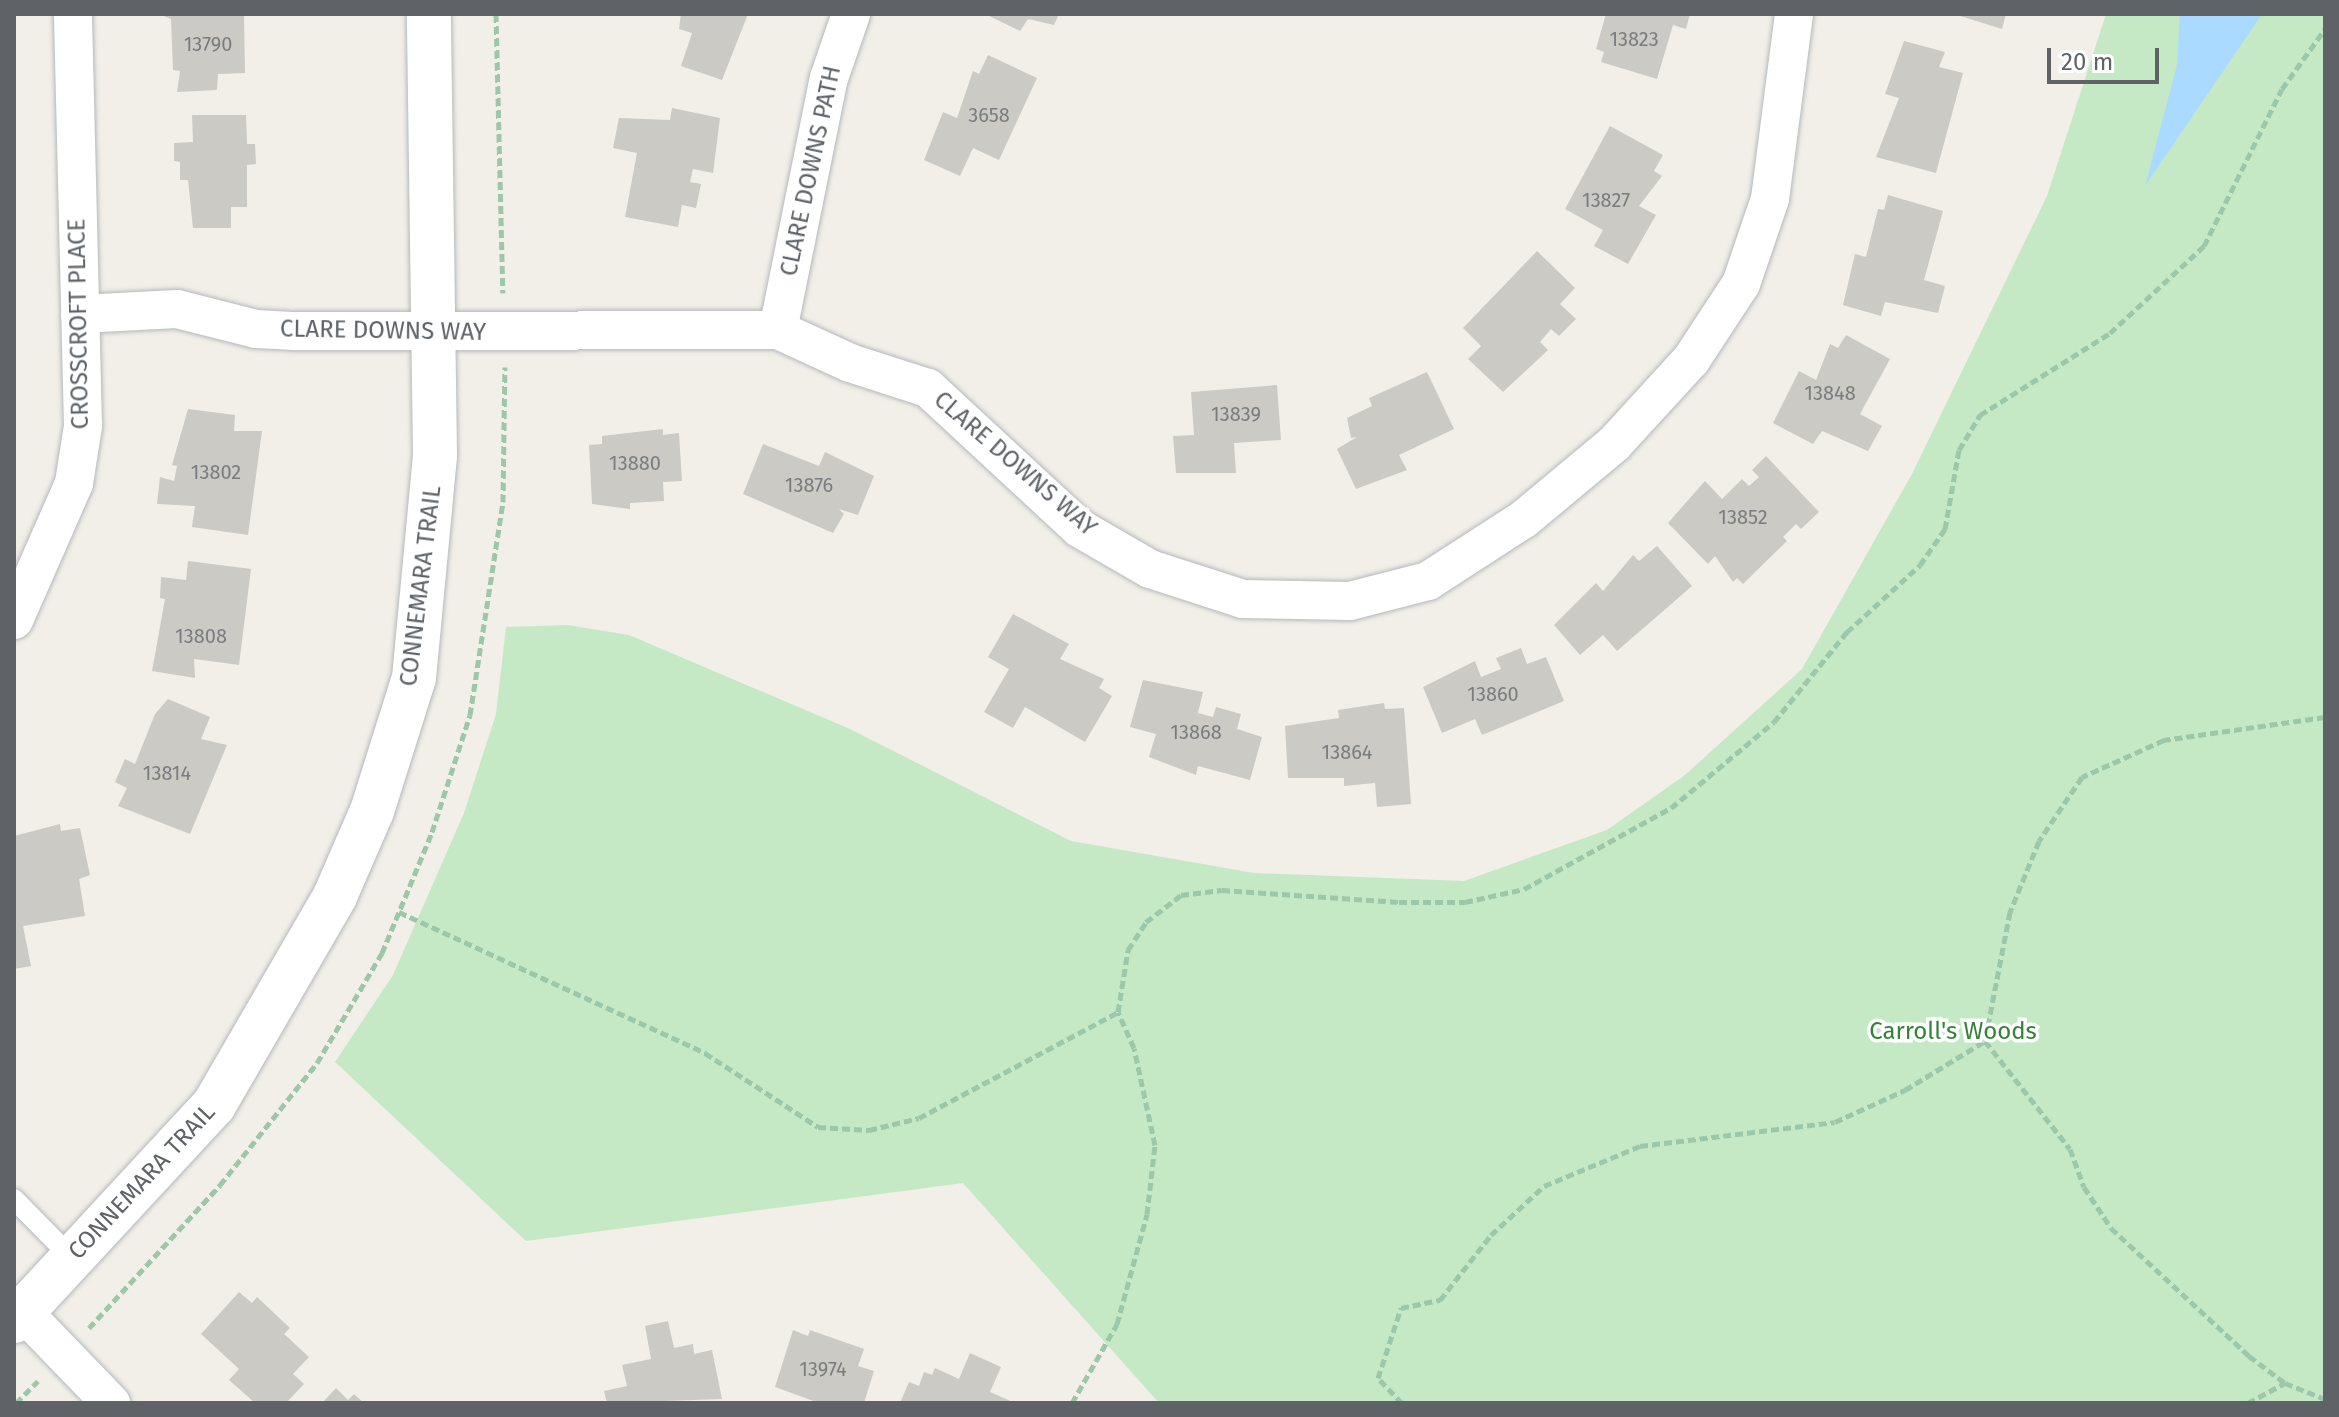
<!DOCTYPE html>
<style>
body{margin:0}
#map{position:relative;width:2339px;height:1417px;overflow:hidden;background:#f1efe8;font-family:"Fira Sans",sans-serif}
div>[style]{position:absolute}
.green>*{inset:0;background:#c5e8c5}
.water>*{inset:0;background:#aadaff}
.building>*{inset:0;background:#cccac5}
.path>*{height:5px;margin-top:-2.5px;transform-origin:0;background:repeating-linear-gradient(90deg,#9cc7a9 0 8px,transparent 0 12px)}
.roads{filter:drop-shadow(0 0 2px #b5b8bc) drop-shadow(0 0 2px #b5b8bc)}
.service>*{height:20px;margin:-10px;padding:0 10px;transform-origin:10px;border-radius:10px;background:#fff}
.minor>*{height:38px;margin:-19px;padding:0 19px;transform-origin:19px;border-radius:19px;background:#fff}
.tertiary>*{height:44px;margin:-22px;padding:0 22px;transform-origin:22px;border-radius:22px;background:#fff}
span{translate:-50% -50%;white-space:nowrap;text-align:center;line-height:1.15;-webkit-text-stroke:7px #fff;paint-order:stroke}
.number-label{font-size:20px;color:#7a7d7f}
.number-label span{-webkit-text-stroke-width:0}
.street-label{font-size:24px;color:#5f6368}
.park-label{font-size:24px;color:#348238}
.frame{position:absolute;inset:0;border:16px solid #5f6368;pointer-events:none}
.scale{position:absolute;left:2047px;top:48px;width:112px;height:36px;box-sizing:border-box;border:4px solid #5f6368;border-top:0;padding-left:10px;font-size:24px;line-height:28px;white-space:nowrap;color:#5f6368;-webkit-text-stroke:6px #fff;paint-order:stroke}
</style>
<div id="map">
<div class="green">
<i style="clip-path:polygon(2106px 14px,2325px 14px,2325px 1403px,1159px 1403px,963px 1183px,526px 1241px,335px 1062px,393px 975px,464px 813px,496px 714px,506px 627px,567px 625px,629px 635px,850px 729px,1071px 841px,1254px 873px,1464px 881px,1607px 830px,1685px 775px,1802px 669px,1912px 474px,2047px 196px)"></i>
</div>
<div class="water">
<i style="clip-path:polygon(2180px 14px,2262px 14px,2145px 186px,2177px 65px)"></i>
</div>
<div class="building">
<i style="clip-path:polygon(159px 14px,244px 14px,245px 73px,218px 74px,217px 90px,177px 92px,180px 71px,173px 70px,171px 19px)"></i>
<i style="clip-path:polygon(681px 14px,748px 14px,722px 80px,681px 66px,692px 33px,679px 29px)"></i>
<i style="clip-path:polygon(985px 14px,1059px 14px,1054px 25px,1028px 19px,1020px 31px)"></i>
<i style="clip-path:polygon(1606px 14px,1690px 14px,1686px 29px,1673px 25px,1657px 79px,1601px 62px,1604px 52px,1596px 49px)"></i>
<i style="clip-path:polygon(1954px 14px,2006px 14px,2002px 29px)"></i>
<i style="clip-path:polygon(1904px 41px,1945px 52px,1939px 67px,1963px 73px,1936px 173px,1876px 157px,1899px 98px,1885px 94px)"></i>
<i style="clip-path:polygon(988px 55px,1037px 78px,999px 160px,973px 148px,960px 176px,924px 160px,943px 112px,957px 118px,973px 71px,979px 74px)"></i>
<i style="clip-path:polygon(672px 108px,720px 118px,713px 173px,693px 169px,690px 182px,701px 184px,696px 208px,682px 205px,678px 227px,625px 217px,637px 153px,613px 148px,619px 118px,670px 120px)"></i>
<i style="clip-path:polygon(192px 115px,246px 115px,247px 144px,255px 144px,256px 164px,247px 165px,247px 207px,231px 207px,231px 228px,193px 228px,188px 180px,180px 180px,180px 162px,174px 161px,174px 143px,193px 142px)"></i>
<i style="clip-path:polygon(1610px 126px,1663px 155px,1654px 171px,1662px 176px,1639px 206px,1656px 215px,1628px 264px,1594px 246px,1603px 230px,1565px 209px)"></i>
<i style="clip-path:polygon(1888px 195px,1943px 211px,1924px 280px,1945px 286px,1938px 313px,1885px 302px,1881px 316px,1843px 305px,1855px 254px,1866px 257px,1878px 209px,1884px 210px)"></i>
<i style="clip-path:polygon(1537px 251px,1575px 288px,1560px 304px,1576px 319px,1559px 336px,1551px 329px,1540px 342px,1548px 350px,1503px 392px,1468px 359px,1481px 346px,1463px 328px)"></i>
<i style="clip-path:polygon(1846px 335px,1890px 359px,1860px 414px,1882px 426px,1868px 451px,1822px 431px,1813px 444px,1773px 423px,1799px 371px,1816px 380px,1830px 344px,1838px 348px)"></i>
<i style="clip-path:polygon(1427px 372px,1454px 429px,1399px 455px,1407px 470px,1356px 489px,1337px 449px,1357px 437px,1351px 438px,1347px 418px,1372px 406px,1369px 398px)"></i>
<i style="clip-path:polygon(1277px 385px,1281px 440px,1234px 443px,1236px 473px,1176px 473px,1173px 436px,1194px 435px,1191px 392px)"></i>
<i style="clip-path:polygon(188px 409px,235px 415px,234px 431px,262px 431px,248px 535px,192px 527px,195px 506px,157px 504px,160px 477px,174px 481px,177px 466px,172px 465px)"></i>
<i style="clip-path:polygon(663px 429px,663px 435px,679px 433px,682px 481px,663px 482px,664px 501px,630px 503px,630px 509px,592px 504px,589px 445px,602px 444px,602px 436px)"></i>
<i style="clip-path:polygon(763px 444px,819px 466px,825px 452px,874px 476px,858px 515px,839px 509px,844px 514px,833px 533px,743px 494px)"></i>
<i style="clip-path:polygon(1766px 456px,1819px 512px,1801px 529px,1796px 524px,1783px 537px,1787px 541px,1743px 584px,1737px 578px,1733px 582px,1715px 556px,1708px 564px,1668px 523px,1705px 481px,1722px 499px,1742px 479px,1749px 486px,1759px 477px,1752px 470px)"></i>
<i style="clip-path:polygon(1657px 546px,1692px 586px,1617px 651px,1603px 635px,1580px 655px,1554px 625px,1596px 583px,1603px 591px,1633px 555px,1639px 561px)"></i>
<i style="clip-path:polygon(188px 561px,251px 569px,239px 665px,194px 659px,195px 678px,152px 671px,165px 599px,160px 598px,161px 577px,186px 580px)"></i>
<i style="clip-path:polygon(1013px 614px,1069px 644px,1060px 659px,1104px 679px,1099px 688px,1112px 696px,1085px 742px,1025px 707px,1013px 728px,984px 712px,1009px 669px,988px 657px)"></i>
<i style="clip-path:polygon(1521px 648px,1527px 664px,1546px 657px,1564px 701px,1482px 735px,1475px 719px,1442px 733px,1423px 687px,1475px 661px,1481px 677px,1501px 669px,1496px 658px)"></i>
<i style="clip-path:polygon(1143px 680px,1203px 692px,1198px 713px,1213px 717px,1216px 707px,1241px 714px,1237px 729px,1262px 737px,1250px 780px,1198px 766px,1196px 775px,1149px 757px,1156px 734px,1130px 727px)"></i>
<i style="clip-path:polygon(168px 699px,210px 717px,201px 739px,227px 745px,190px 834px,118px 806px,127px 788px,115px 782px,125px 759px,135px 764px,155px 714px)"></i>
<i style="clip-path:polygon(1384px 703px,1385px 709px,1404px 708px,1411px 804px,1377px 807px,1375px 783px,1344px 786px,1344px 778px,1288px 778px,1285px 726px,1339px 718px,1338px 710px)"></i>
<i style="clip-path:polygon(60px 824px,61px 831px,80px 828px,90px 875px,79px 879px,85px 916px,23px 926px,31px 966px,14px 969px,14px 836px)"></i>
<i style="clip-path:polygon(239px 1292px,252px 1303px,257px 1297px,290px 1328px,284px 1334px,309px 1357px,293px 1374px,304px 1384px,286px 1403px,255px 1403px,229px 1380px,239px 1369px,201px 1334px)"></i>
<i style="clip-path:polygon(668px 1321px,674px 1348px,693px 1344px,694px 1354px,712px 1350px,722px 1399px,607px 1403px,604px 1391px,627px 1386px,622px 1365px,651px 1359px,645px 1326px)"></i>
<i style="clip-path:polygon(793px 1330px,808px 1336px,810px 1330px,864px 1349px,858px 1366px,874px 1371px,864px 1403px,819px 1403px,775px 1387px)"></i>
<i style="clip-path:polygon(970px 1353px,1001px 1367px,990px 1392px,1015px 1403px,900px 1403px,909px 1382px,919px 1386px,924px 1372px,932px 1375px,935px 1368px,959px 1379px)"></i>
<i style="clip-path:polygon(336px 1388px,348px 1400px,354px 1394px,364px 1403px,322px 1403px)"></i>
</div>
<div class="path">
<i style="left:496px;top:14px;width:279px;rotate:88.6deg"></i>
<i style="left:2325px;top:717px;width:163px;rotate:171.9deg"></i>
<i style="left:2164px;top:740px;width:90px;rotate:155.7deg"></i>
<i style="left:2082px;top:777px;width:77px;rotate:123.9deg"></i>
<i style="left:2039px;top:841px;width:77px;rotate:112.2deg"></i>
<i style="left:2010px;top:912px;width:131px;rotate:101deg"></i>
<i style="left:1985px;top:1041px;width:137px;rotate:51.8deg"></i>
<i style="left:2070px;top:1149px;width:40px;rotate:69.8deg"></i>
<i style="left:2084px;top:1187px;width:49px;rotate:56.6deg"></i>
<i style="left:2111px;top:1228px;width:188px;rotate:42.8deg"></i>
<i style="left:2249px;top:1356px;width:45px;rotate:36.9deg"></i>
<i style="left:2285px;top:1383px;width:43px;rotate:21.8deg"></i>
<i style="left:399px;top:912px;width:337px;rotate:24.7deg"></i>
<i style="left:705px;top:1053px;width:135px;rotate:33.2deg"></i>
<i style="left:818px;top:1127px;width:51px;rotate:3.4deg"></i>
<i style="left:869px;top:1130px;width:51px;rotate:-13.5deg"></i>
<i style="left:919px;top:1118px;width:225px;rotate:-28deg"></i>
<i style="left:89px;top:1328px;width:194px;rotate:-47.5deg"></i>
<i style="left:220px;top:1185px;width:156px;rotate:-51.5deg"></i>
<i style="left:317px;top:1063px;width:128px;rotate:-59.4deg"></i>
<i style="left:382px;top:953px;width:131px;rotate:-67.5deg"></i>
<i style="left:432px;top:832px;width:123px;rotate:-72deg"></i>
<i style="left:470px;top:715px;width:216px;rotate:-81.2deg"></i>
<i style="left:503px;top:502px;width:135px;rotate:-89.2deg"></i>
<i style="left:16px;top:1403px;width:31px;rotate:-45deg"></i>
<i style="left:1072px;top:1403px;width:91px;rotate:-60.3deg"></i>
<i style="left:1117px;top:1324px;width:114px;rotate:-74.7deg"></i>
<i style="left:1147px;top:1214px;width:69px;rotate:-83.4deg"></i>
<i style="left:1155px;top:1145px;width:99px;rotate:-102.2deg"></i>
<i style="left:1134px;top:1048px;width:39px;rotate:-114deg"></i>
<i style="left:1118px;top:1012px;width:63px;rotate:-80.8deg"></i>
<i style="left:1128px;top:950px;width:33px;rotate:-57deg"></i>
<i style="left:1146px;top:922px;width:44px;rotate:-37.6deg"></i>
<i style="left:1181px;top:895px;width:41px;rotate:-7deg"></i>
<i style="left:1222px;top:890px;width:177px;rotate:3.9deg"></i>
<i style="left:1399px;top:902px;width:66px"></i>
<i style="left:1465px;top:902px;width:60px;rotate:-12.4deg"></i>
<i style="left:1524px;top:889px;width:168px;rotate:-28.9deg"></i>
<i style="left:1671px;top:808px;width:134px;rotate:-39.9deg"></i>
<i style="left:1774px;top:722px;width:116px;rotate:-51deg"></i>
<i style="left:1847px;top:632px;width:99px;rotate:-42.5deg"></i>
<i style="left:1920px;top:565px;width:44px;rotate:-55.2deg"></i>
<i style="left:1945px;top:529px;width:80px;rotate:-80deg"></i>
<i style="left:1959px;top:450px;width:41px;rotate:-59deg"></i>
<i style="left:1980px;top:415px;width:154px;rotate:-32.2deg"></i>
<i style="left:2110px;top:333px;width:128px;rotate:-42.8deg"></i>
<i style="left:2204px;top:246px;width:175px;rotate:-63.6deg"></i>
<i style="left:2282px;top:89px;width:74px;rotate:-54.4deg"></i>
<i style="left:1402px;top:1403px;width:35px;rotate:-134deg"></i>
<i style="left:1378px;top:1378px;width:74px;rotate:-71.8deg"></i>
<i style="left:1401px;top:1308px;width:40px;rotate:-12deg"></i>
<i style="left:1440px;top:1300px;width:83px;rotate:-51.9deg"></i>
<i style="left:1491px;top:1235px;width:72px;rotate:-42.8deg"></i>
<i style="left:1544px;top:1186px;width:104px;rotate:-22.6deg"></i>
<i style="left:1640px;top:1146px;width:196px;rotate:-7deg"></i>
<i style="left:1835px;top:1122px;width:77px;rotate:-24.6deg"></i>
<i style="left:1905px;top:1090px;width:94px;rotate:-31.5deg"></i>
<i style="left:2248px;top:1403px;width:42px;rotate:-28.4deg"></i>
</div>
<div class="roads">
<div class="service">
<i style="left:14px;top:1199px;width:83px;rotate:45.5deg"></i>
</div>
<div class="minor">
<i style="left:80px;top:314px;width:97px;rotate:-3deg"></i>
<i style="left:177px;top:309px;width:81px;rotate:14.2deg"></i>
<i style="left:256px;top:329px;width:36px;rotate:3deg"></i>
<i style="left:292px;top:331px;width:486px;rotate:-0.1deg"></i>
<i style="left:778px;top:330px;width:79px;rotate:24.6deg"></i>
<i style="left:850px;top:363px;width:82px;rotate:17.8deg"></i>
<i style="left:928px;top:388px;width:206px;rotate:42.8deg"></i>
<i style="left:1079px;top:528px;width:82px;rotate:30deg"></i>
<i style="left:1150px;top:569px;width:98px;rotate:17.9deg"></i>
<i style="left:1243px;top:599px;width:107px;rotate:1.1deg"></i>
<i style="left:1350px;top:601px;width:81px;rotate:-14.4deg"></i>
<i style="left:1428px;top:581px;width:114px;rotate:-32.9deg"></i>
<i style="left:1524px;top:519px;width:117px;rotate:-39.8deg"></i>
<i style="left:1614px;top:444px;width:114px;rotate:-47.5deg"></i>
<i style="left:1691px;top:360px;width:91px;rotate:-56.7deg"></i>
<i style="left:1741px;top:284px;width:90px;rotate:-71.2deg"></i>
<i style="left:1770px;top:199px;width:187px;rotate:-82.6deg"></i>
<i style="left:778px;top:330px;width:257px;rotate:-78.6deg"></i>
<i style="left:829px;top:78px;width:68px;rotate:-71deg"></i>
<i style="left:14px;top:620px;width:150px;rotate:-66.3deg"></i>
<i style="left:74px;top:483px;width:58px;rotate:-81deg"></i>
<i style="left:83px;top:426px;width:412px;rotate:-91.4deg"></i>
<i style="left:23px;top:1312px;width:127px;rotate:46deg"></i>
</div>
<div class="tertiary">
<i style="left:14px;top:1321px;width:294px;rotate:-47.2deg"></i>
<i style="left:214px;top:1105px;width:241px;rotate:-59.9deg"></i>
<i style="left:335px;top:896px;width:93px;rotate:-66.5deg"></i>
<i style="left:372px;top:811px;width:139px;rotate:-72.5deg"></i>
<i style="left:414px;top:678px;width:224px;rotate:-84.6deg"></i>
<i style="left:435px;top:455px;width:441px;rotate:-90.8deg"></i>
</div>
</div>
<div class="number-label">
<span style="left:1634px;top:39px">13823</span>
<span style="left:208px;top:44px">13790</span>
<span style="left:989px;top:115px">3658</span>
<span style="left:1606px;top:200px">13827</span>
<span style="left:1830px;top:393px">13848</span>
<span style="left:1236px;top:414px">13839</span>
<span style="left:635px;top:463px">13880</span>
<span style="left:216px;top:472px">13802</span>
<span style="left:809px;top:485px">13876</span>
<span style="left:1743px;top:517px">13852</span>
<span style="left:201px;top:636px">13808</span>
<span style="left:1493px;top:694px">13860</span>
<span style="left:1196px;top:732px">13868</span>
<span style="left:1347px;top:752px">13864</span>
<span style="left:167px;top:773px">13814</span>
<span style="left:823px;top:1369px">13974</span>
</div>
<div class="street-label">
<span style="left:811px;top:171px;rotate:-78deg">CLARE DOWNS PATH</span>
<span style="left:79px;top:324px;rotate:-91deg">CROSSCROFT PLACE</span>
<span style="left:383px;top:331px;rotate:1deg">CLARE DOWNS WAY</span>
<span style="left:1015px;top:464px;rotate:41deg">CLARE DOWNS WAY</span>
<span style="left:421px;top:586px;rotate:-83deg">CONNEMARA TRAIL</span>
<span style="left:142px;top:1182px;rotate:-47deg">CONNEMARA TRAIL</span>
</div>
<div class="park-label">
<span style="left:1953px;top:1032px">Carroll's Woods</span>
</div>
<div class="frame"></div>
<div class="scale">20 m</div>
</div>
